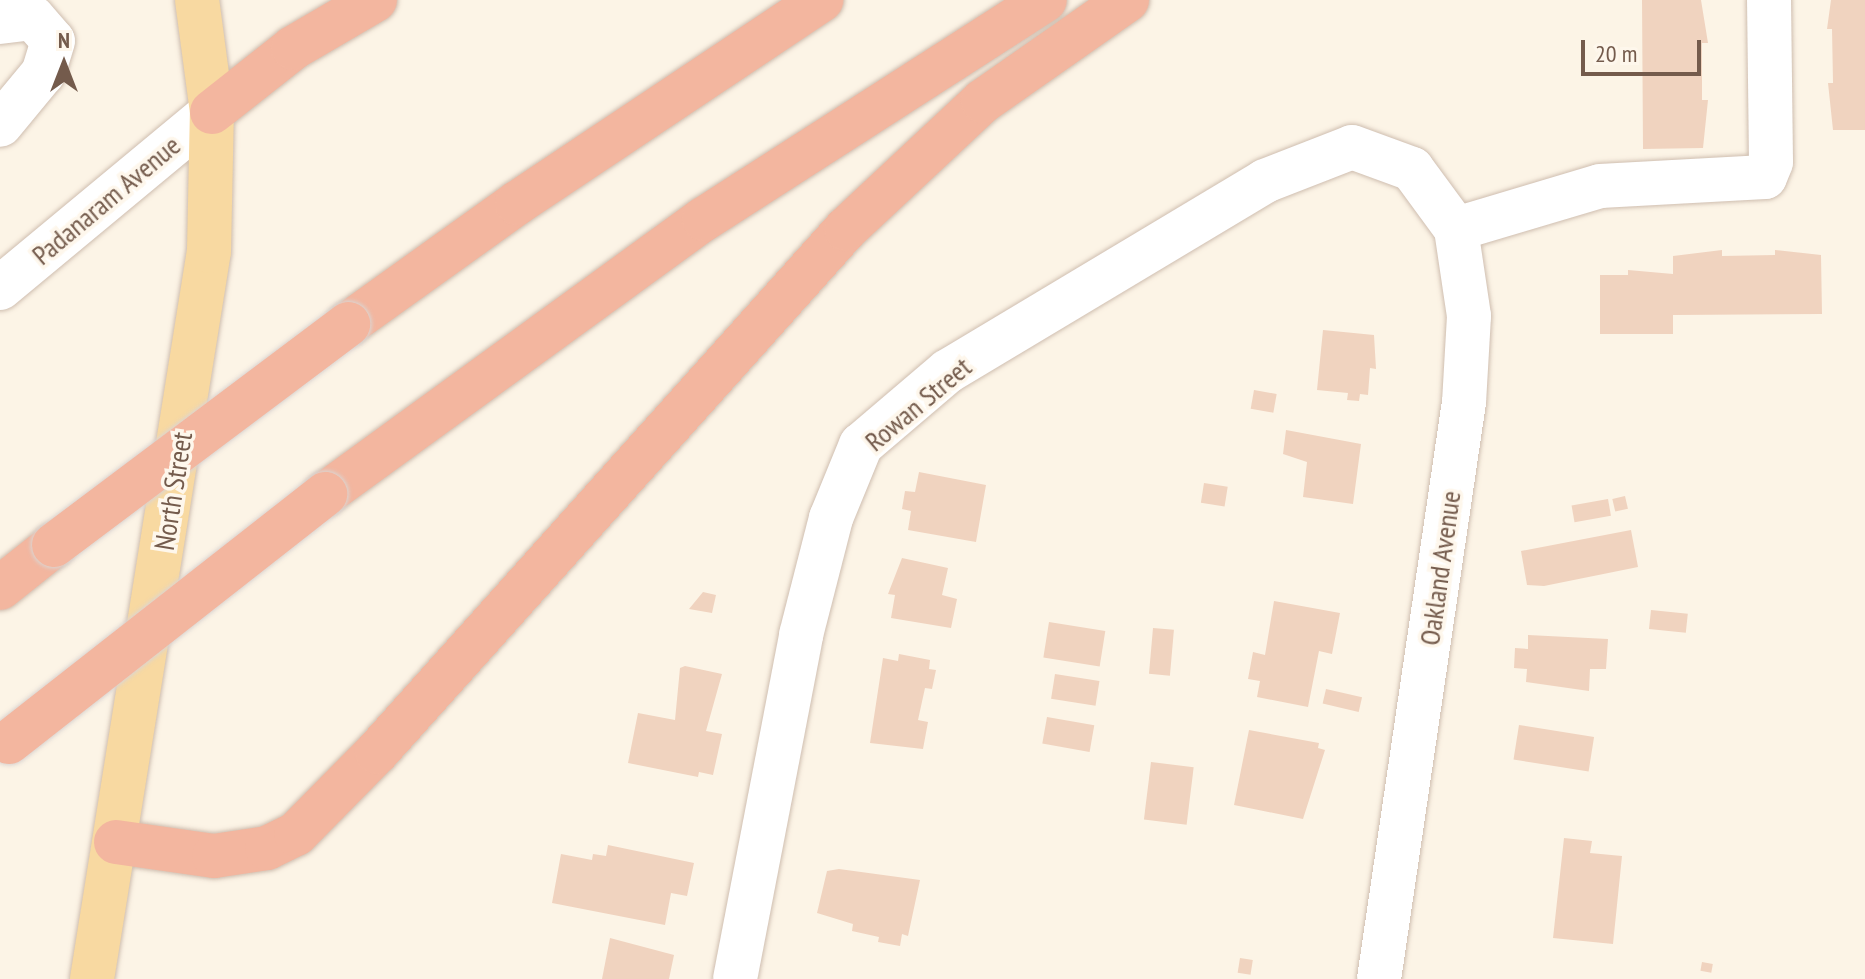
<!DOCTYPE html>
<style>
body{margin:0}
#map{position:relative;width:1865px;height:979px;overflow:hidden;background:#fcf4e6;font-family:"PT Sans Narrow",sans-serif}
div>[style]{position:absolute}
.building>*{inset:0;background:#f0d3bf;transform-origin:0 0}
.roads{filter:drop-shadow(0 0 2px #cfbeb0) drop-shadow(0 0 2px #cfbeb0)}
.minor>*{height:44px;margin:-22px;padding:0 22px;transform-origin:22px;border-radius:22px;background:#fff}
.major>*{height:44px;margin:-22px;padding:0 22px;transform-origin:22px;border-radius:22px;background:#f8d9a1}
.highway>*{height:44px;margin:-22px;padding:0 22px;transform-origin:22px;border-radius:22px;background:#f3b69f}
.bridges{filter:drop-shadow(0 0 2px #dbd4d0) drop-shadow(0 0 2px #dbd4d0)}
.highway-bridge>*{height:44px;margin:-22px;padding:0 22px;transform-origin:22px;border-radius:22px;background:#f3b69f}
span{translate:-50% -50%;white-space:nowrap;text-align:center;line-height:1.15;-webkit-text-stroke:7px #fef7ec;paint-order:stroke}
.street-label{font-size:28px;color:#745b4c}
.north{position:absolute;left:24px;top:24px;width:80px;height:80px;-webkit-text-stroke:6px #fef7ec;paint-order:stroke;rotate:0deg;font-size:22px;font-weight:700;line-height:32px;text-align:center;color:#745b4c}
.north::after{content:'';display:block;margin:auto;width:28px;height:36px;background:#745b4c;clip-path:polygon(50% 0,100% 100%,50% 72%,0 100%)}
.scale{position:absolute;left:1581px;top:40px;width:120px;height:36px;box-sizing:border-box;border:4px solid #745b4c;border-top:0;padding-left:10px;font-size:24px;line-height:28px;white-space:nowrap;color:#745b4c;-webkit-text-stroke:6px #fef7ec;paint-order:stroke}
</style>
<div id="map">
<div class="building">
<i style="clip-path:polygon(1642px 0,1701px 0,1708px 43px,1702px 43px,1702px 100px,1708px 100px,1703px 148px,1643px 149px)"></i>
<i style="clip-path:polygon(1831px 0,1865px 0,1865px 130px,1833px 130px,1828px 83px,1833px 83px,1832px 29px,1827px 29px)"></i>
<i style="clip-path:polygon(1722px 250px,1722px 256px,1775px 255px,1775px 250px,1821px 255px,1822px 314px,1673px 315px,1673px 334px,1600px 334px,1600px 275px,1628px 275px,1628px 270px,1673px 274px,1673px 256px)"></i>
<i style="clip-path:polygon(1323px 330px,1374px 335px,1376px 369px,1370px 368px,1368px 395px,1360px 394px,1359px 401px,1347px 400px,1348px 393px,1317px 390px)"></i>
<i style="left:1254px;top:390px;width:23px;height:19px;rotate:10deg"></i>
<i style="clip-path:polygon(1286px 430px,1361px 444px,1353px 504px,1303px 497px,1307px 462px,1283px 454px)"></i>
<i style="clip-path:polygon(919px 472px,986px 485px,976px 542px,908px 530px,911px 511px,902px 509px,905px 491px,915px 492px)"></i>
<i style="left:1204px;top:483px;width:24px;height:20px;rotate:9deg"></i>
<i style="left:1625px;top:496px;width:13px;height:13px;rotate:77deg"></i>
<i style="left:1608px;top:499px;width:17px;height:37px;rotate:80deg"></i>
<i style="clip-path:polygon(1631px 530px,1638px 567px,1544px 586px,1527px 585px,1521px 551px)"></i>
<i style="clip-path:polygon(902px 558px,948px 568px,942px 595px,957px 599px,951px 628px,891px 618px,895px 595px,888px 594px)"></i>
<i style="clip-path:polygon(703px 592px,716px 595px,712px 613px,689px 609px)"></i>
<i style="clip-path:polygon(1274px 601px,1340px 613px,1332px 654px,1319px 651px,1308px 707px,1257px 697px,1260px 681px,1248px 679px,1253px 652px,1265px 655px)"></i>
<i style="left:1651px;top:610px;width:37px;height:19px;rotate:6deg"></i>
<i style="left:1049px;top:622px;width:57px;height:36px;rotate:9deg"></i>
<i style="left:1153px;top:628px;width:21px;height:46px;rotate:5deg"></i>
<i style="clip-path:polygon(1528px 635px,1608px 639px,1606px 669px,1590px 669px,1589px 691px,1526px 682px,1527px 669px,1514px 668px,1515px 648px,1528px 649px)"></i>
<i style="clip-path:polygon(899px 654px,930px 660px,929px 669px,936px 670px,932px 689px,925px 688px,918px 720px,928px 722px,923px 749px,870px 743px,883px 658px,898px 661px)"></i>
<i style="clip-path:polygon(685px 666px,722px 674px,706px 731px,722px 734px,713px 775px,699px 772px,698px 777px,628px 763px,638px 713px,675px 720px,680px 668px)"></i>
<i style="left:1055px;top:674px;width:45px;height:25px;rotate:9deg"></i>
<i style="left:1326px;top:689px;width:37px;height:15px;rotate:13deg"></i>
<i style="left:1047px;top:717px;width:48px;height:27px;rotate:10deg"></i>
<i style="left:1519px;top:725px;width:76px;height:35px;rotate:9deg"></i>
<i style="clip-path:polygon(1249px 730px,1319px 743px,1318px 748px,1325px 750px,1303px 819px,1234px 805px)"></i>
<i style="left:1151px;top:762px;width:43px;height:58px;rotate:7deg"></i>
<i style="clip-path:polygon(1564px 838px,1592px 841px,1590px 853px,1622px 856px,1613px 944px,1553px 938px)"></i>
<i style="clip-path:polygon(608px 845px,694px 863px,687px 896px,671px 893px,665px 925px,552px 903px,561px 854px,592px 860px,593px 854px,606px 856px)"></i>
<i style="clip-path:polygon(839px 869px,920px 880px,908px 936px,902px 934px,900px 946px,878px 942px,879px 937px,852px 931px,853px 924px,817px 913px,827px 871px)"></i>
<i style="clip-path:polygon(610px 938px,674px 955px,669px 979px,602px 979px)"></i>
<i style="left:1240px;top:958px;width:13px;height:15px;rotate:9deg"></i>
<i style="left:1702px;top:962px;width:11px;height:9px;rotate:10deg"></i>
</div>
<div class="roads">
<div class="minor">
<i style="left:0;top:22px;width:33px;rotate:-7deg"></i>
<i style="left:33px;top:18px;width:30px;rotate:49deg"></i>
<i style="left:53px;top:41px;width:34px;rotate:107deg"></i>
<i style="left:43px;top:73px;width:67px;rotate:129.6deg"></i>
<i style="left:1456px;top:229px;width:150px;rotate:-16.6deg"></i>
<i style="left:1600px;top:186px;width:165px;rotate:-3.1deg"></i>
<i style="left:1765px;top:177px;width:16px;rotate:-68deg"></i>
<i style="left:1771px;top:162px;width:162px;rotate:-90.7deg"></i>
<i style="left:0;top:288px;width:276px;rotate:-39.7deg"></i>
<i style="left:735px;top:979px;width:350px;rotate:-79.1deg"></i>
<i style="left:801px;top:635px;width:121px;rotate:-75.6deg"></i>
<i style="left:831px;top:518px;width:79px;rotate:-67.7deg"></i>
<i style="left:861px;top:445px;width:114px;rotate:-40.4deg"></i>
<i style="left:948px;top:371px;width:370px;rotate:-30.9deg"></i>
<i style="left:1265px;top:181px;width:93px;rotate:-21.3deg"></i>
<i style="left:1352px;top:147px;width:64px;rotate:20.1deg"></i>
<i style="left:1412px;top:169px;width:74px;rotate:53.7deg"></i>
<i style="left:1456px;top:229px;width:88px;rotate:81.5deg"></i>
<i style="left:1469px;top:316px;width:86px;rotate:93.3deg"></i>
<i style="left:1464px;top:402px;width:583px;rotate:98.38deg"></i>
</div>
<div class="major">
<i style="left:92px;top:979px;width:737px;rotate:-80.87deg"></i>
<i style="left:209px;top:251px;width:139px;rotate:-88.8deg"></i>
<i style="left:212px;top:112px;width:113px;rotate:-97.6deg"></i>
</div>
<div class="highway">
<i style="left:212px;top:112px;width:103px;rotate:-38.3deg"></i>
<i style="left:293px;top:48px;width:95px;rotate:-30.3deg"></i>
<i style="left:348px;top:324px;width:208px;rotate:-35.6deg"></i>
<i style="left:517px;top:203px;width:366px;rotate:-33.7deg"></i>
<i style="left:325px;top:494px;width:468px;rotate:-36deg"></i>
<i style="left:704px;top:219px;width:405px;rotate:-32.7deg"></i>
<i style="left:0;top:588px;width:69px;rotate:-38.5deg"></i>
<i style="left:116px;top:842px;width:99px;rotate:8.1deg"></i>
<i style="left:214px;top:856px;width:54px;rotate:-8.6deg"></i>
<i style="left:267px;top:848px;width:32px;rotate:-26deg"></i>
<i style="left:296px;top:834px;width:115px;rotate:-45.4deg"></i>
<i style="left:377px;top:752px;width:702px;rotate:-48.12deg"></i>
<i style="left:846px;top:229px;width:187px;rotate:-43.1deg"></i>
<i style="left:983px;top:101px;width:176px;rotate:-35deg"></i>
</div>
</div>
<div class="bridges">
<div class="highway-bridge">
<i style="left:54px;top:545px;width:368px;rotate:-36.9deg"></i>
<i style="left:9px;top:742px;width:402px;rotate:-38.1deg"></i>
</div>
</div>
<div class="street-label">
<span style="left:106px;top:200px;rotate:-40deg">Padanaram Avenue</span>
<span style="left:918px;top:404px;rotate:-40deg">Rowan Street</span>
<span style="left:173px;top:491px;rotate:-81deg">North Street</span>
<span style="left:1440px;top:568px;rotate:-82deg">Oakland Avenue</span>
</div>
<div class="north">N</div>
<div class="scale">20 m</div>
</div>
